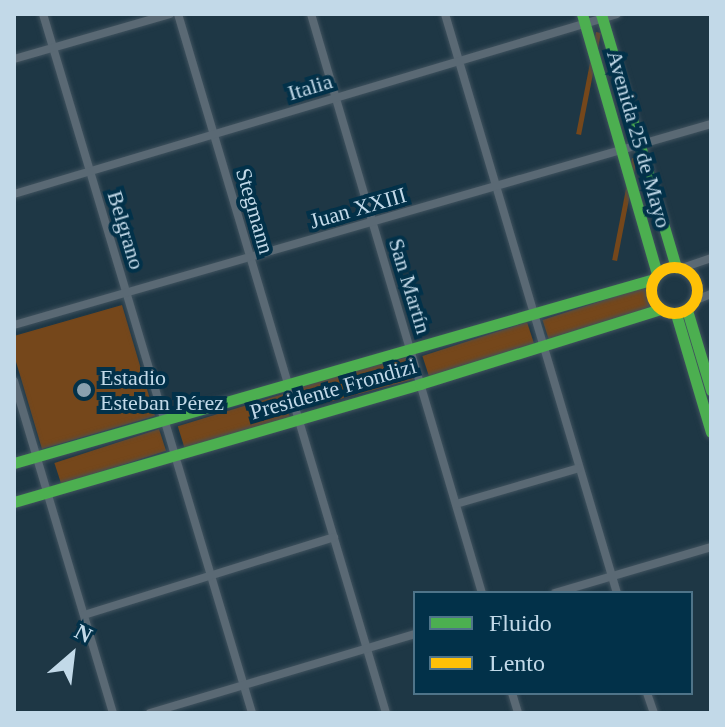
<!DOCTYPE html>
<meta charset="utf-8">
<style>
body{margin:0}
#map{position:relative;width:725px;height:727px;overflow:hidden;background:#1e3745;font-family:"Times New Roman",serif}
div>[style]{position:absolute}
.green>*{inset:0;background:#75471b;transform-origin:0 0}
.roads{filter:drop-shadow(0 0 2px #40525e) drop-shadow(0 0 2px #40525e)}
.street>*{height:8px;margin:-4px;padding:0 4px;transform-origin:4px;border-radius:4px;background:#5a6974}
.fast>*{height:11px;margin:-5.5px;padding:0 5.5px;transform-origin:5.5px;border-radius:5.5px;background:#4caf50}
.slow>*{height:11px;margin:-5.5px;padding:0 5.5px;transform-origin:5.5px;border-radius:5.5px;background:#ffc107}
.slow>.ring{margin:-5.5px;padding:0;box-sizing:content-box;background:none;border:11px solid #ffc107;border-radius:50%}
.dots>*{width:22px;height:22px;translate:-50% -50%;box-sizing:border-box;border:4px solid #023149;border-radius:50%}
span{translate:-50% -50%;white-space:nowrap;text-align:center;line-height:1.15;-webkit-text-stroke:8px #023149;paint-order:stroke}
.street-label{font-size:22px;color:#c2d9e8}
.poi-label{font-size:22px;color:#c2d9e8}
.left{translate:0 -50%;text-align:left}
.frame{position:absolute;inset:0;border:16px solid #c2d9e8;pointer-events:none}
.legend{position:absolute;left:413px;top:591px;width:280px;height:104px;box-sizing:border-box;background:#023149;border:2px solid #4f7489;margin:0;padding:10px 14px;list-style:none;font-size:24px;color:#c2d9e8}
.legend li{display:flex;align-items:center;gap:16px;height:40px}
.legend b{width:40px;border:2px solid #4f7489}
.north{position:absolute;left:32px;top:615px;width:80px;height:80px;-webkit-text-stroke:6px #023149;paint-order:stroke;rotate:28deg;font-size:22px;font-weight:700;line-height:32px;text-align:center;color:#c2d9e8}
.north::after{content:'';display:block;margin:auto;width:28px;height:36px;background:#c2d9e8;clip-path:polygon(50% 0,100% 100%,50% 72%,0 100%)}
</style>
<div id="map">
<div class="green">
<i style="left:596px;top:32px;width:5px;height:104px;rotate:11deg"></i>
<i style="left:632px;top:158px;width:5px;height:104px;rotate:11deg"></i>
<i style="left:647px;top:286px;width:23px;height:110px;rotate:72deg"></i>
<i style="clip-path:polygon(122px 305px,155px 416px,42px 449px,14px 355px,14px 336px)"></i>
<i style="left:527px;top:322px;width:23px;height:110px;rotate:72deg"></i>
<i style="left:408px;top:357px;width:23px;height:111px;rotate:75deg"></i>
<i style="left:283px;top:394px;width:24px;height:110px;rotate:73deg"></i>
<i style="left:159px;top:429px;width:23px;height:110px;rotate:72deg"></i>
</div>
<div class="roads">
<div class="street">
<i style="left:43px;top:14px;width:730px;rotate:73.35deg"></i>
<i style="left:178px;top:14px;width:729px;rotate:73.43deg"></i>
<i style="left:311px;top:14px;width:604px;rotate:73.55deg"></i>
<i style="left:445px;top:14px;width:604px;rotate:73.46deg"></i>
<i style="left:14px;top:59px;width:162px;rotate:-16.1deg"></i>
<i style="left:14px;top:194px;width:629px;rotate:-16.62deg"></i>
<i style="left:682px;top:268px;width:31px;rotate:-19deg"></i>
<i style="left:696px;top:300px;width:16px;rotate:-22deg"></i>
<i style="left:14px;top:325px;width:725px;rotate:-16.09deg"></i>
<i style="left:14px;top:381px;width:346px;rotate:73.4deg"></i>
<i style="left:456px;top:504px;width:128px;rotate:-16.3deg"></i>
<i style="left:555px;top:593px;width:163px;rotate:-16.4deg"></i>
<i style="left:84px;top:615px;width:262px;rotate:-17.3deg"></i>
<i style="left:512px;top:693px;width:21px;rotate:73deg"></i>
<i style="left:647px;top:693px;width:21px;rotate:71deg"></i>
<i style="left:150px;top:713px;width:277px;rotate:-16.6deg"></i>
</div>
<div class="fast">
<i style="left:582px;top:14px;width:271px;rotate:73.9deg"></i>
<i style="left:601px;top:14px;width:264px;rotate:73.5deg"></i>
<i style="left:687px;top:310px;width:84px;rotate:73.3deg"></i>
<i style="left:676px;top:314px;width:123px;rotate:73.5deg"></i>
<i style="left:14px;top:463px;width:666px;rotate:-16.04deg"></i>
<i style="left:14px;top:502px;width:423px;rotate:-16.2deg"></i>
<i style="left:420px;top:384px;width:252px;rotate:-17.3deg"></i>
</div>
<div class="slow">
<i class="ring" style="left:651px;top:267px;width:35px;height:35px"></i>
</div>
</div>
<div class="dots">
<i style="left:84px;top:390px;background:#89a0af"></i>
</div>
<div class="street-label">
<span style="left:310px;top:87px;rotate:-17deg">Italia</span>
<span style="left:639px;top:139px;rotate:74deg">Avenida 25 de Mayo</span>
<span style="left:358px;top:208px;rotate:-16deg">Juan XXIII</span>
<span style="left:255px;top:211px;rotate:74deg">Stegmann</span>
<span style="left:126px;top:230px;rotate:73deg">Belgrano</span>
<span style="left:410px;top:286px;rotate:73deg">San Martín</span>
<span style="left:333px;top:389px;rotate:-16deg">Presidente Frondizi</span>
</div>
<div class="poi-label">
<span class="left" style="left:100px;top:390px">Estadio<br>Esteban Pérez</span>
</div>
<div class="frame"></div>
<ul class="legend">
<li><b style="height:10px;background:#4caf50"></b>Fluido</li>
<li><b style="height:10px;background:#ffc107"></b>Lento</li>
</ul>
<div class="north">N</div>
</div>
